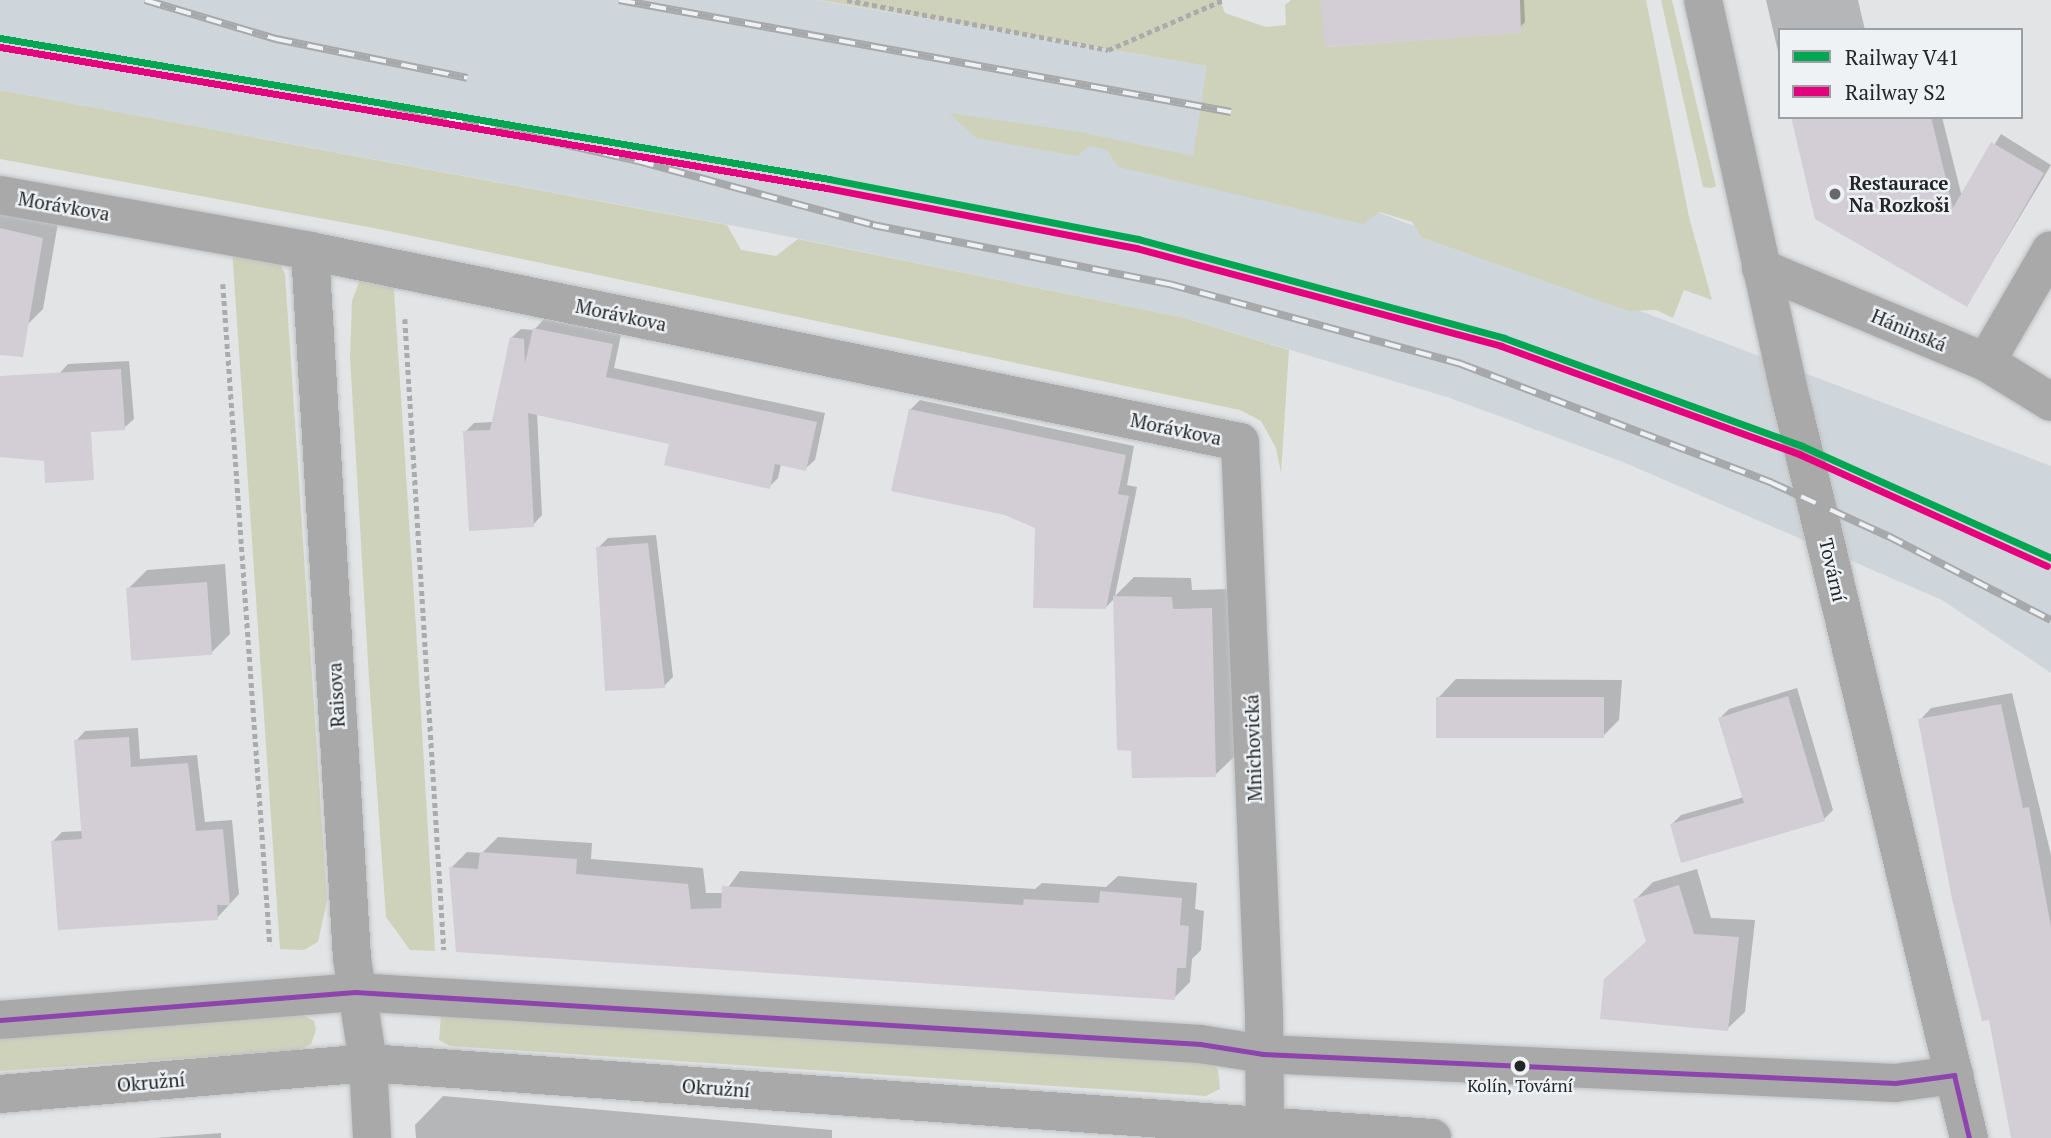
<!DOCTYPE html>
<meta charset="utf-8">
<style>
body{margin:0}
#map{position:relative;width:2051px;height:1138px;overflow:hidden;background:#e2e4e6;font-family:"PT Serif",serif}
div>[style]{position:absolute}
.built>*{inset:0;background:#cfd6db}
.green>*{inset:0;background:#cfd2bb}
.shadow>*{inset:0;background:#0003}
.building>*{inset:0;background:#d3cdd5;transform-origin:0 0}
.path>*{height:4.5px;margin-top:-2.25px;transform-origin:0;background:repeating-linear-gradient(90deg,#ababab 0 5px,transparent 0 8.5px)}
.roads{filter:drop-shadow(0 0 2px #c0c2c3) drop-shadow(0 0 2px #c0c2c3)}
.minor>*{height:38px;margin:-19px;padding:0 19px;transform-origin:19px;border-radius:19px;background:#a9a9aa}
.rail>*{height:8px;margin-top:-4px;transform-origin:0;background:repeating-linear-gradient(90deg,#eef2f5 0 16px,#a7a8a9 0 32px);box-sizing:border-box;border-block:2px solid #a7a8a9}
.bus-1>*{height:5px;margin:-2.5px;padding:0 2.5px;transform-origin:2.5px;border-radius:2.5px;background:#8e44ad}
.rail-1>*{height:7px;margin:-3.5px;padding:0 3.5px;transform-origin:3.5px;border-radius:3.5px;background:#00a651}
.rail-2>*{height:7px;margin:-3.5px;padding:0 3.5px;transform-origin:3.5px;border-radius:3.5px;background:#e5007d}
.dots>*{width:19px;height:19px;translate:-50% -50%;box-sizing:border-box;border:4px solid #eef2f5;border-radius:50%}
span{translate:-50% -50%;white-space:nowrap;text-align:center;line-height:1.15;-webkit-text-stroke:5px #eef2f5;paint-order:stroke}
.bus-label{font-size:17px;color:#232526}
.poi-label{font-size:19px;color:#232526;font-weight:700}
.left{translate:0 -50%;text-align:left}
.street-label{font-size:19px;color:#232526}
.legend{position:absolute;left:1778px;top:28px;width:245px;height:91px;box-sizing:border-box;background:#eef2f5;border:2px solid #9da0a2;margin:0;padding:9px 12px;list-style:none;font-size:21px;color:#232526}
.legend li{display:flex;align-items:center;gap:14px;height:35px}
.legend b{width:35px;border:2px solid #9da0a2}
</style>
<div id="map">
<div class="built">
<i style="clip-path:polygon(0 0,816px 0,1207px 66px,1364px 207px,2051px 466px,2051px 673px,1942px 600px,1623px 462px,1450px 398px,1181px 317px,756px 230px,0 90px)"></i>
</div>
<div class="green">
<i style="clip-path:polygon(819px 0,1220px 0,1225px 13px,1266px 27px,1286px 25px,1285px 5px,1291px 0,1321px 0,1326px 47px,1516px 33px,1514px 0,1646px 0,1689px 217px,1712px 300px,1684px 290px,1673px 318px,1656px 310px,1629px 311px,1421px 237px,1412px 222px,1380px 212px,1363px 224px,1118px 167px,1107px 150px,1090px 146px,1077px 156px,976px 138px,949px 113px,1080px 132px,1193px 156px,1207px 66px)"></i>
<i style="clip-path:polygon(1661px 0,1672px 0,1716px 186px,1712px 188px,1703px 187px)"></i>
<i style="clip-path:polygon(0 90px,727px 225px,741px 250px,776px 256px,798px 239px,1181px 317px,1289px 350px,1281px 473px,1276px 448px,1261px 421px,1240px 410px,379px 229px,0 159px)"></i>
<i style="clip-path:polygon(232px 249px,277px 258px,285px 274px,327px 900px,318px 942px,304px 950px,280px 949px)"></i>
<i style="clip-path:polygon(393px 275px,416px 628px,435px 951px,410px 950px,386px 917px,369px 679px,350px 357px,352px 301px,361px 277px)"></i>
<i style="clip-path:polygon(297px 1012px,314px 1021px,316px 1030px,311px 1044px,297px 1051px,0 1071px,0 1033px)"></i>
<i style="clip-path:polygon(441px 1016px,1207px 1061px,1218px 1069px,1220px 1089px,1206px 1096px,450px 1046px,439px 1040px)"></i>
</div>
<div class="shadow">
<i style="clip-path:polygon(1324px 0,1524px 0,1525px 22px,1516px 31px)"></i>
<i style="clip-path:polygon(1766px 0,1858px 0,1865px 30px,1780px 30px,1780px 60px)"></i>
<i style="clip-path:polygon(1793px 117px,1942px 117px,1962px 197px,2001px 134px,2051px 165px,1967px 305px)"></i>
<i style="clip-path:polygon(0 212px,58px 223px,43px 309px,28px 324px,0 319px)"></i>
<i style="clip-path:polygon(544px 319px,621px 335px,614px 368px,825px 413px,815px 460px,805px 469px,781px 464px,778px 478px,769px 487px,671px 442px,537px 413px,542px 515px,533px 525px,465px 432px,474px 423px,493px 422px,511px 338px,521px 329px,534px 330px)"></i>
<i style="clip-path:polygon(129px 361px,134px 419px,124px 428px,59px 374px,68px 364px)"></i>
<i style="clip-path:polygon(920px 400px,1134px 446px,1127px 485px,1137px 487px,1115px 596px,1134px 577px,1191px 578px,1192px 590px,1231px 589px,1235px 756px,1215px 775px,1133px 749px,1115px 598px,1106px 607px,1037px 527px,910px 410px)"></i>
<i style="clip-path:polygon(656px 535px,673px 677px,664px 686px,598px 548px,608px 538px)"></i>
<i style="clip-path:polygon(225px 564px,230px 634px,211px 653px,128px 589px,147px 570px)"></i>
<i style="clip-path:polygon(1456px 679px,1622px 680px,1619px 720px,1601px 738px,1438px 698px)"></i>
<i style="clip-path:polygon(1797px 688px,1833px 810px,1824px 819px,1672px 824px,1681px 815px,1744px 797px,1720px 718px,1729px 709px)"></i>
<i style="clip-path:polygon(2012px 693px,2051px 855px,2051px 1138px,2013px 1138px,1990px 1018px,1920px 720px,1931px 708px)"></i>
<i style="clip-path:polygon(138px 728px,140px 759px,197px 755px,205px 822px,232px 820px,239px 894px,217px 918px,53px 841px,62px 832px,83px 831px,76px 741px,85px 731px)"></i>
<i style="clip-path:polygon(498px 837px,592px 843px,591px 859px,703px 868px,706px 893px,724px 893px,740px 871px,1035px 889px,1042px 883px,1106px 887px,1118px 876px,1197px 883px,1195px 909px,1204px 911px,1201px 950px,1192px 959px,1190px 982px,1174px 998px,451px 868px,467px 852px,482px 853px)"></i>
<i style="clip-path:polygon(1697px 869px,1711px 918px,1755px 920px,1745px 1012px,1727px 1029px,1606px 979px,1647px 941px,1635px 900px,1653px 882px)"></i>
<i style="clip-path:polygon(443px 1096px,832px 1130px,832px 1138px,416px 1138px,415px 1125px)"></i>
<i style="clip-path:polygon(221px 1133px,221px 1138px,154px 1138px)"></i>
</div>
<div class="building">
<i style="clip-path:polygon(1321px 0,1520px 0,1521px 33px,1325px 47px)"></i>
<i style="clip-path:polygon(1791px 117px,1931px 117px,1953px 208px,1991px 142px,2044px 173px,1967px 307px,1815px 219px)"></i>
<i style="clip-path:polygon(0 228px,43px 238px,23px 357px,0 355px)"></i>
<i style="clip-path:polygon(533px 328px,613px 344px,606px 377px,817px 422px,806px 471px,775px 464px,770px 489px,664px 465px,669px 444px,528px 413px,534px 527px,469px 531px,463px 431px,490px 430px,510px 337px,524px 339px,525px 363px)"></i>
<i style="clip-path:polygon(121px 369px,125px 430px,91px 432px,94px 480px,45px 483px,44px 461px,0 457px,0 376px)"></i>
<i style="clip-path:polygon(909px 409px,1126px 455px,1118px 494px,1129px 496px,1106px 609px,1033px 608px,1035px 528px,1005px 515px,891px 491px)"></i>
<i style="clip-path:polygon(648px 543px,665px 688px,605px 691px,596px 547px)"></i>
<i style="left:207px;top:582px;width:73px;height:81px;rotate:86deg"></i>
<i style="clip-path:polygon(1113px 596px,1172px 597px,1173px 609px,1212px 608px,1216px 777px,1132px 778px,1131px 751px,1117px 750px)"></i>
<i style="clip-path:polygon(1788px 696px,1825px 821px,1681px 863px,1670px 824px,1744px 803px,1718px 718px)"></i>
<i style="left:1436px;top:697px;width:168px;height:41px"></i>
<i style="clip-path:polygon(2001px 704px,2023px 808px,2029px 807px,2051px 927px,2051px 1138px,2011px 1138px,1989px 1020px,1982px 1021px,1952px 899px,1918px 719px)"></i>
<i style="clip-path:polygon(129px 737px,131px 767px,188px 763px,196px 831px,223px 829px,230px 905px,217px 905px,218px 920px,58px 930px,51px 841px,82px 839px,74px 740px)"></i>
<i style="clip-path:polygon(480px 852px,577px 859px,576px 874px,688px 884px,691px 909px,721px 908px,722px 886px,1023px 905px,1024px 899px,1099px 903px,1100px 891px,1182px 898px,1180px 925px,1189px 926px,1186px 968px,1177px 968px,1175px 1000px,456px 952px,449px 867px,478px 869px)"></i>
<i style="clip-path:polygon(1679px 885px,1694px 934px,1739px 937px,1728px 1031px,1600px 1019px,1604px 979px,1646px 942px,1633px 899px)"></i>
</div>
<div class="path">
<i style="left:847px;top:0;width:266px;rotate:10.8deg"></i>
<i style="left:1108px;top:50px;width:125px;rotate:-23.5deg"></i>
<i style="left:223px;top:284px;width:663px;rotate:85.93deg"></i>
<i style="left:405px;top:319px;width:632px;rotate:86.46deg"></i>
</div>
<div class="roads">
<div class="minor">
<i style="left:1703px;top:0;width:409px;rotate:77.6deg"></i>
<i style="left:1791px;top:399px;width:760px;rotate:76.46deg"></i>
<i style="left:0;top:195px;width:315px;rotate:10.2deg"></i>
<i style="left:310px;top:251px;width:949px;rotate:11.61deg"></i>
<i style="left:1240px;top:442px;width:572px;rotate:87.59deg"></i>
<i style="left:1264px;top:1013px;width:125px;rotate:89.5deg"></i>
<i style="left:310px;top:251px;width:708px;rotate:86.6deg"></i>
<i style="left:352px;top:958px;width:106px;rotate:81.3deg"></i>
<i style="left:368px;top:1063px;width:75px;rotate:86.9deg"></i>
<i style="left:1761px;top:268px;width:244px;rotate:22.7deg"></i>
<i style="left:1986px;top:362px;width:76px;rotate:31.6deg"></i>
<i style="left:1986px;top:362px;width:129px;rotate:-59.9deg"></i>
<i style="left:0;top:1020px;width:356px;rotate:-4.5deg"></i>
<i style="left:355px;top:992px;width:847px;rotate:3.52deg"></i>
<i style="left:1200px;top:1044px;width:64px;rotate:9deg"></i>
<i style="left:1263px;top:1054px;width:633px;rotate:2.63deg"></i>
<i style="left:1895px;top:1083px;width:60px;rotate:-7.7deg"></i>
<i style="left:0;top:1094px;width:369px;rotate:-4.8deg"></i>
<i style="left:368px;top:1063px;width:1067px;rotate:4.03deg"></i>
</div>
</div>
<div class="rail">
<i style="left:145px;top:0;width:137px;rotate:16.6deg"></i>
<i style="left:276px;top:39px;width:195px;rotate:11.5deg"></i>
<i style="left:619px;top:0;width:622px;rotate:10.37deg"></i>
<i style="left:385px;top:104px;width:259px;rotate:12.7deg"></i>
<i style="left:638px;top:161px;width:244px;rotate:15.2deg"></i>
<i style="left:873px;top:225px;width:302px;rotate:11.3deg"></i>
<i style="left:1169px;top:284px;width:303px;rotate:15.3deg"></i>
<i style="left:1461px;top:364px;width:333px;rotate:20.9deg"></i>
<i style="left:1772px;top:483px;width:128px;rotate:24.6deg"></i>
<i style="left:1888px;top:536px;width:183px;rotate:27.3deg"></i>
</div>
<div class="bus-1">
<i style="left:0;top:1020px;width:356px;rotate:-4.5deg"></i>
<i style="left:355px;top:992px;width:847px;rotate:3.52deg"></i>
<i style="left:1200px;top:1044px;width:64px;rotate:9deg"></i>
<i style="left:1263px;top:1054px;width:633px;rotate:2.63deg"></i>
<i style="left:1895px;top:1083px;width:60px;rotate:-7.7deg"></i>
<i style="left:1954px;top:1075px;width:65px;rotate:76.6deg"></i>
</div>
<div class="rail-1">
<i style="left:0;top:38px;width:841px;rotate:9.65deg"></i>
<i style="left:829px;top:179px;width:315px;rotate:11deg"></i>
<i style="left:1138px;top:239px;width:379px;rotate:15.1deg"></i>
<i style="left:1504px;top:338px;width:317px;rotate:19.9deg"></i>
<i style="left:1802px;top:446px;width:273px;rotate:24.2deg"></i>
</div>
<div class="rail-2">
<i style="left:0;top:47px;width:839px;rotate:9.68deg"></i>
<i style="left:827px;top:188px;width:315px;rotate:11deg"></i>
<i style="left:1136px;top:248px;width:378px;rotate:15deg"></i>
<i style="left:1501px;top:346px;width:317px;rotate:19.9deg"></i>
<i style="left:1799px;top:454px;width:272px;rotate:24.3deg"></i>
</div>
<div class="dots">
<i style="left:1835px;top:194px;background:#666869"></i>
<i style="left:1520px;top:1066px;background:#232526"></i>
</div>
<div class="bus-label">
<span style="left:1520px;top:1086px">Kolín, Tovární</span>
</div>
<div class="poi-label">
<span class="left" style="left:1849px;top:194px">Restaurace<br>Na Rozkoši</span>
</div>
<div class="street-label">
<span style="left:64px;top:206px;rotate:10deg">Morávkova</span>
<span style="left:621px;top:315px;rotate:12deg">Morávkova</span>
<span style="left:1909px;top:330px;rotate:23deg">Háninská</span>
<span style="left:1176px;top:429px;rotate:12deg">Morávkova</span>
<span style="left:1833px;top:570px;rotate:77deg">Tovární</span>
<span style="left:336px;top:695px;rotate:-93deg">Raisova</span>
<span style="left:1253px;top:748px;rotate:-92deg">Mnichovická</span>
<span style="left:151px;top:1082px;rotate:-5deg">Okružní</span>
<span style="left:716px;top:1088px;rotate:4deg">Okružní</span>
</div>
<ul class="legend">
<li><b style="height:9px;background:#00a651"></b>Railway V41</li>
<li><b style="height:9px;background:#e5007d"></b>Railway S2</li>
</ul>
</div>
